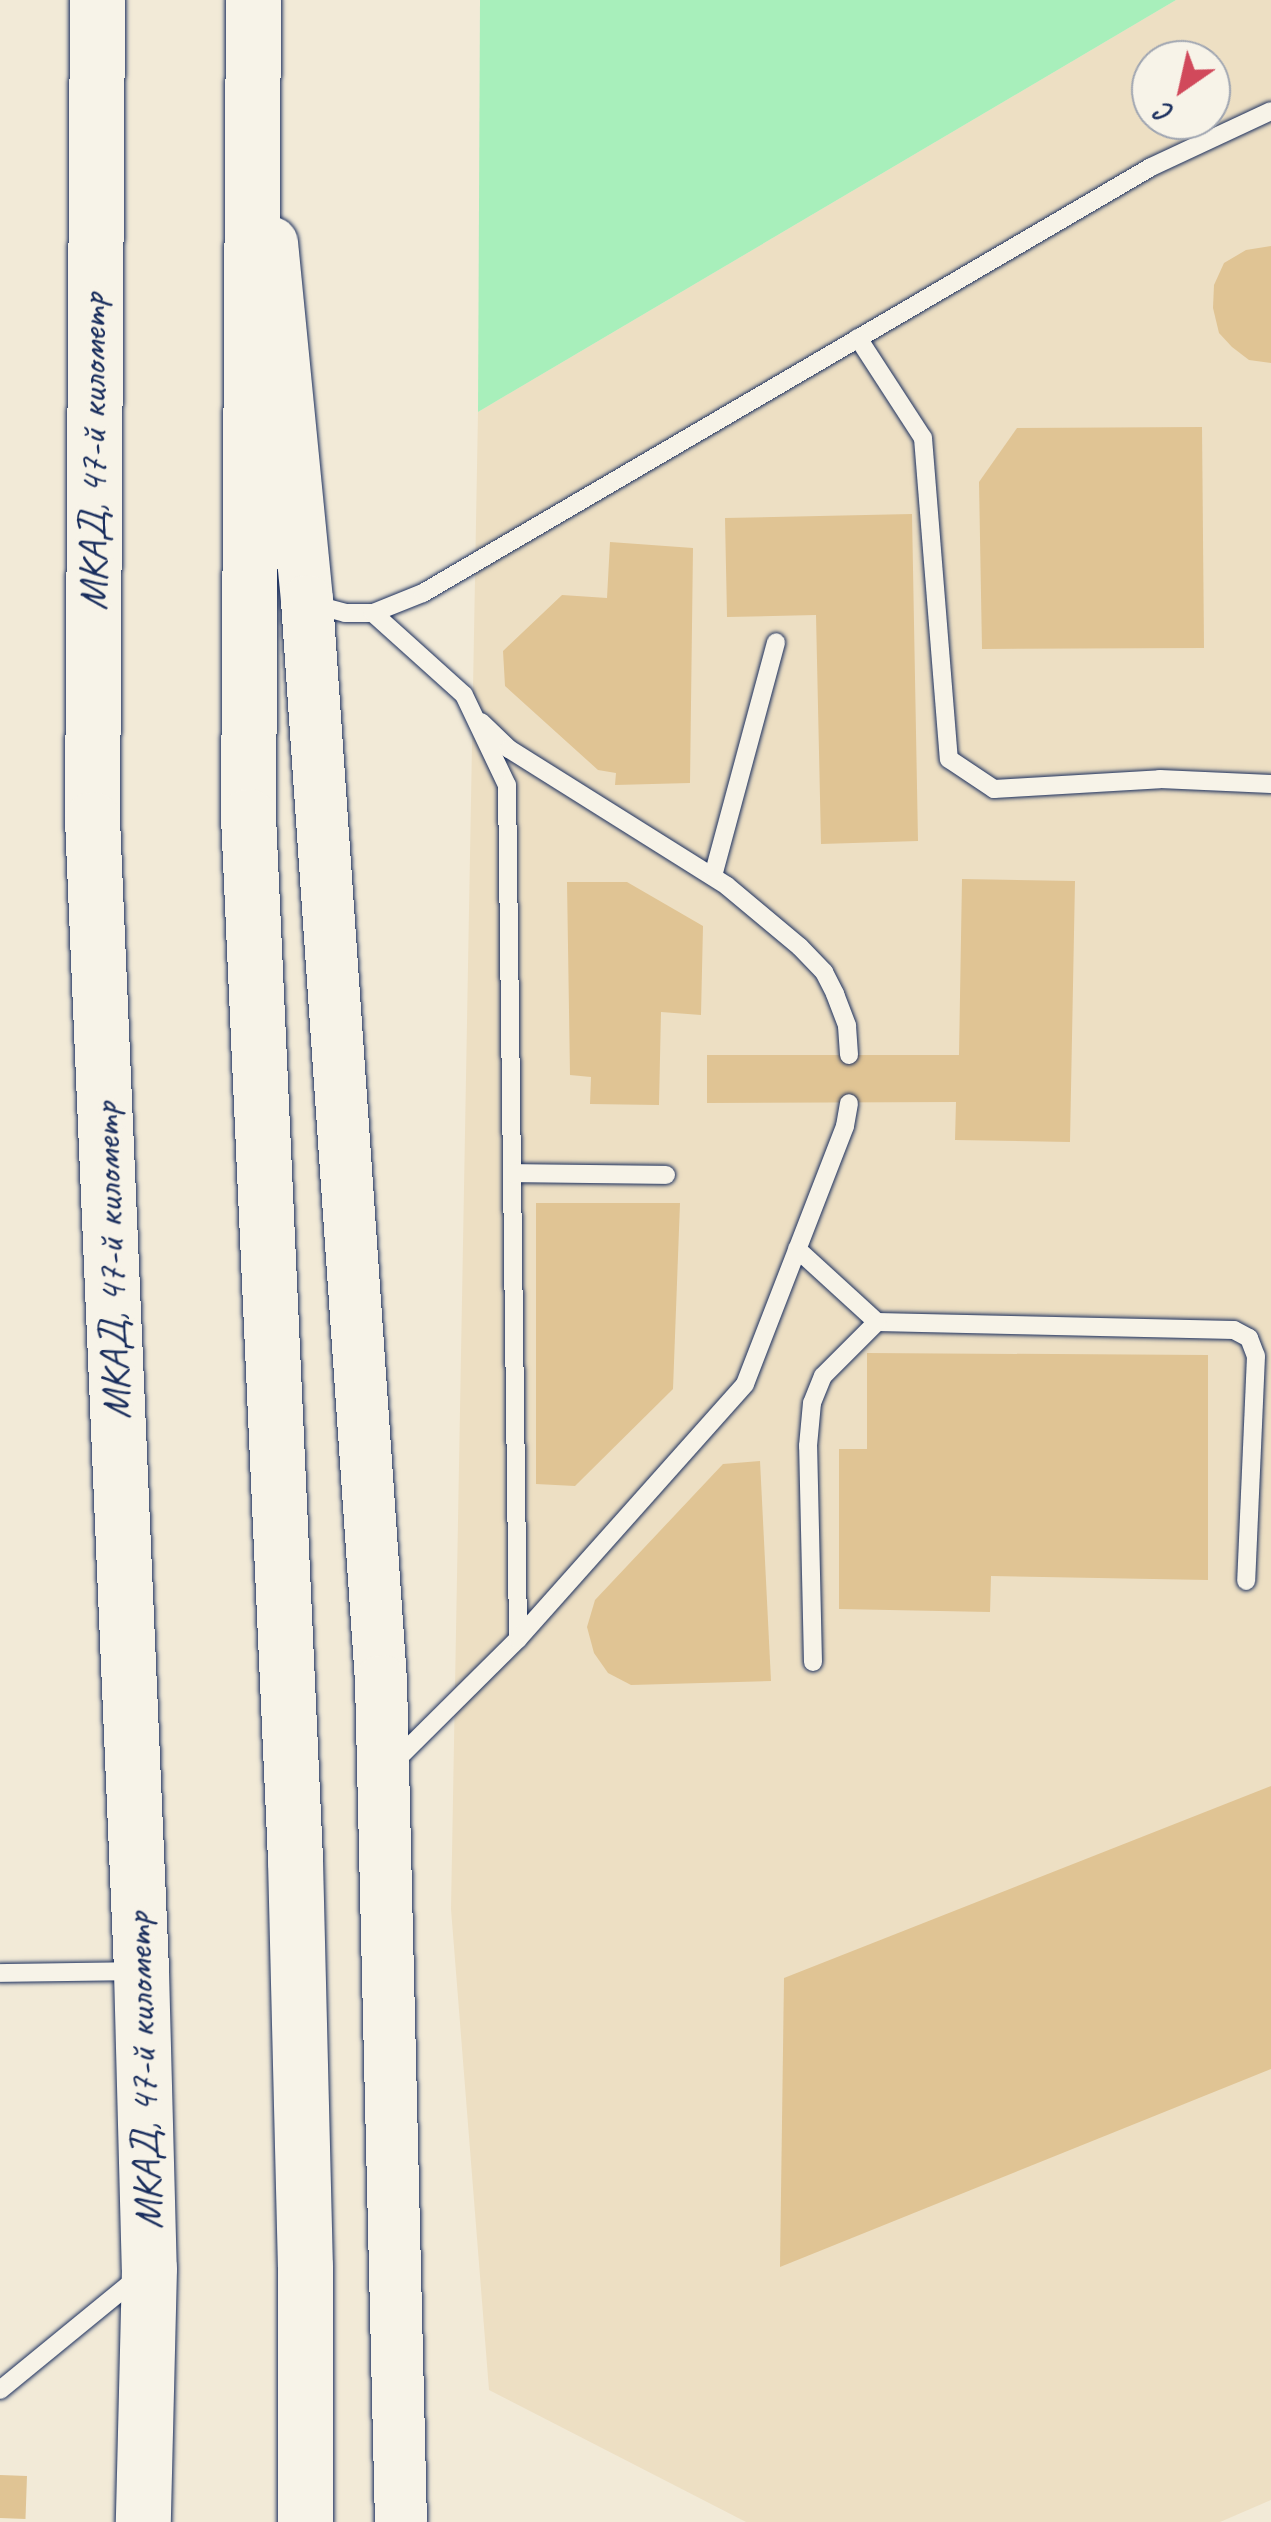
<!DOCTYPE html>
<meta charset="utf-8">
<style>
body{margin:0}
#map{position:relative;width:1271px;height:2522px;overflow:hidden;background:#f2ead7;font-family:Caveat,sans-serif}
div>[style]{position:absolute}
.built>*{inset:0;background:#eddfc3}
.green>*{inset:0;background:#a8efbb}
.building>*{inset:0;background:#e0c494;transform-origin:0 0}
.roads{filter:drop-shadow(0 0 2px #1b2f5e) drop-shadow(0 0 2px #1b2f5e)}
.lane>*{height:18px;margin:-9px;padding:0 9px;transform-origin:9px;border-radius:9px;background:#f7f3e8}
.primary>*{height:52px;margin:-26px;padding:0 26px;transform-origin:26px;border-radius:26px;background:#f7f3e8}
.highway>*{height:55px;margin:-27.5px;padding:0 27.5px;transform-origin:27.5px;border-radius:27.5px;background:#f7f3e8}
span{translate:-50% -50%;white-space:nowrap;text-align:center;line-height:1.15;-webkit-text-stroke:8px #f7f3e8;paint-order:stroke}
.street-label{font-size:40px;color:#1b2f5e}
.north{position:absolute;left:1131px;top:40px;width:100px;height:100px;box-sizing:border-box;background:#f7f3e8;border:2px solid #9fa5b1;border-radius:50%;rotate:214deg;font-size:28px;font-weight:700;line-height:40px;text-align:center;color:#1b2f5e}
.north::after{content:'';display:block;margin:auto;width:35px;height:45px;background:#d1495b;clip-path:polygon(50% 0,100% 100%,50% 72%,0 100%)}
</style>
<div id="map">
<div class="built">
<i style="clip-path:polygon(evenodd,1176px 0,1271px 0,1271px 2500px,1220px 2522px,746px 2522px,489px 2390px,451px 1909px,478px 412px,1176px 0,1151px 60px,1211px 60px,1211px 120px,1151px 120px,1151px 60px)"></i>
</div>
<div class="green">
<i style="clip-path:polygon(480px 0,1176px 0,478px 412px)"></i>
</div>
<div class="building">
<i style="clip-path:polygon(1271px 246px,1271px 363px,1249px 360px,1232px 347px,1219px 333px,1213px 308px,1214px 285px,1224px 263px,1246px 250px)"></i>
<i style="clip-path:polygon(1202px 427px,1204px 648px,982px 649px,979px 482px,1017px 428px)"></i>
<i style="clip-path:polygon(912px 514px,918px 841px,821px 844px,816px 615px,727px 617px,725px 518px)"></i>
<i style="clip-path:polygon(610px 542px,693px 548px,690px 783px,615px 785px,616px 773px,598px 770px,505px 686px,503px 651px,562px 595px,607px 598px)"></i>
<i style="clip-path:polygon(962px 879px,1075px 881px,1070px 1142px,955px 1140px,956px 1102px,707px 1103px,707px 1055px,959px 1055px)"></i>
<i style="clip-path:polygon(567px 882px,627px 882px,703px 926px,701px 1015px,661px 1012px,659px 1105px,590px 1104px,591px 1077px,570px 1075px)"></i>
<i style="clip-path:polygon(536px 1203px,680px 1203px,673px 1389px,575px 1486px,536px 1484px)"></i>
<i style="clip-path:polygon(867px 1353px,1208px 1355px,1208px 1580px,991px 1576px,990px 1612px,839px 1609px,839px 1449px,867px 1449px)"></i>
<i style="clip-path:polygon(760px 1461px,771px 1681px,631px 1685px,608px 1673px,594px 1653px,587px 1627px,595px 1600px,723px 1464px)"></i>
<i style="clip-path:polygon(1271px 1786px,1271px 2069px,780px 2267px,784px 1978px)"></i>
<i style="left:0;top:2475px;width:27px;height:43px;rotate:2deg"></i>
</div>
<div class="roads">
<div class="lane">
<i style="left:858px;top:338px;width:119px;rotate:57deg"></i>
<i style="left:923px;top:438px;width:322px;rotate:85.4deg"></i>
<i style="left:949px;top:759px;width:54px;rotate:33.7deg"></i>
<i style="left:994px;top:789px;width:166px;rotate:-3.4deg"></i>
<i style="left:1160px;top:779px;width:111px;rotate:2.6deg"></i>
<i style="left:312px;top:604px;width:34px;rotate:15deg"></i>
<i style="left:345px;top:613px;width:28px"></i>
<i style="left:373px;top:613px;width:54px;rotate:-21.8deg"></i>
<i style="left:423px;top:593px;width:843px;rotate:-30.33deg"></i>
<i style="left:1151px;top:167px;width:132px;rotate:-25deg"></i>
<i style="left:373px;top:613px;width:122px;rotate:42deg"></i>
<i style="left:464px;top:695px;width:100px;rotate:64.5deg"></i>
<i style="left:507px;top:785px;width:854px;rotate:89.26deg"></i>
<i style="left:518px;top:1639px;width:173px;rotate:135.2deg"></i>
<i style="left:481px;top:722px;width:39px;rotate:44deg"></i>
<i style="left:509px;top:749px;width:257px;rotate:32.1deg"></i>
<i style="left:727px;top:886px;width:95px;rotate:39.9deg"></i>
<i style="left:800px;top:947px;width:35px;rotate:46deg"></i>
<i style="left:824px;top:972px;width:25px;rotate:63deg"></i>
<i style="left:835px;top:994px;width:34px;rotate:69deg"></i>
<i style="left:847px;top:1026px;width:29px;rotate:86deg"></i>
<i style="left:713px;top:876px;width:242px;rotate:-74.9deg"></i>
<i style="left:513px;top:1173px;width:153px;rotate:0.7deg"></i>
<i style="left:797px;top:1249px;width:108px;rotate:42.4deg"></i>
<i style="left:877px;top:1322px;width:357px;rotate:1.3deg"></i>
<i style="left:1234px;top:1330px;width:17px;rotate:28deg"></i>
<i style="left:1249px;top:1338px;width:19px;rotate:69deg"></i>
<i style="left:1256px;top:1356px;width:225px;rotate:92.5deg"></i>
<i style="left:518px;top:1639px;width:341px;rotate:-48.3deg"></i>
<i style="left:745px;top:1384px;width:277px;rotate:-68.8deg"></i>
<i style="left:845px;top:1126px;width:23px;rotate:-80deg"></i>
<i style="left:813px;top:1662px;width:216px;rotate:-91.3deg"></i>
<i style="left:808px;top:1446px;width:43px;rotate:-84.7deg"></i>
<i style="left:812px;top:1403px;width:29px;rotate:-68deg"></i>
<i style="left:823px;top:1376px;width:76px;rotate:-45deg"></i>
<i style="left:0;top:1973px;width:135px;rotate:-0.8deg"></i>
<i style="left:0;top:2390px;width:177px;rotate:-39.3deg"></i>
</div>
<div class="primary">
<i style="left:272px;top:243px;width:360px;rotate:84.4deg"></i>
<i style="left:307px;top:601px;width:1083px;rotate:86.08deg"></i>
<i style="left:381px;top:1681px;width:841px;rotate:88.64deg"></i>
</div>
<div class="highway">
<i style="left:97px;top:0;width:819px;rotate:90.35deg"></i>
<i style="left:92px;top:819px;width:1153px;rotate:87.56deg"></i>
<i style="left:141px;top:1971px;width:297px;rotate:88.5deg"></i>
<i style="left:149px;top:2268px;width:254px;rotate:91.4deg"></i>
<i style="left:253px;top:0;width:816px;rotate:90.35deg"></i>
<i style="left:248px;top:816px;width:1045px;rotate:87.42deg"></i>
<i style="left:295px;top:1860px;width:406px;rotate:88.6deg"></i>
<i style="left:305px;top:2266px;width:256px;rotate:90deg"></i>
</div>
</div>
<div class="street-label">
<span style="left:93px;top:452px;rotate:-90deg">МКАД, 47-й километр</span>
<span style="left:111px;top:1261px;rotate:-92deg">МКАД, 47-й километр</span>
<span style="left:143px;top:2071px;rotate:-92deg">МКАД, 47-й километр</span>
</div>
<div class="north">С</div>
</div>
